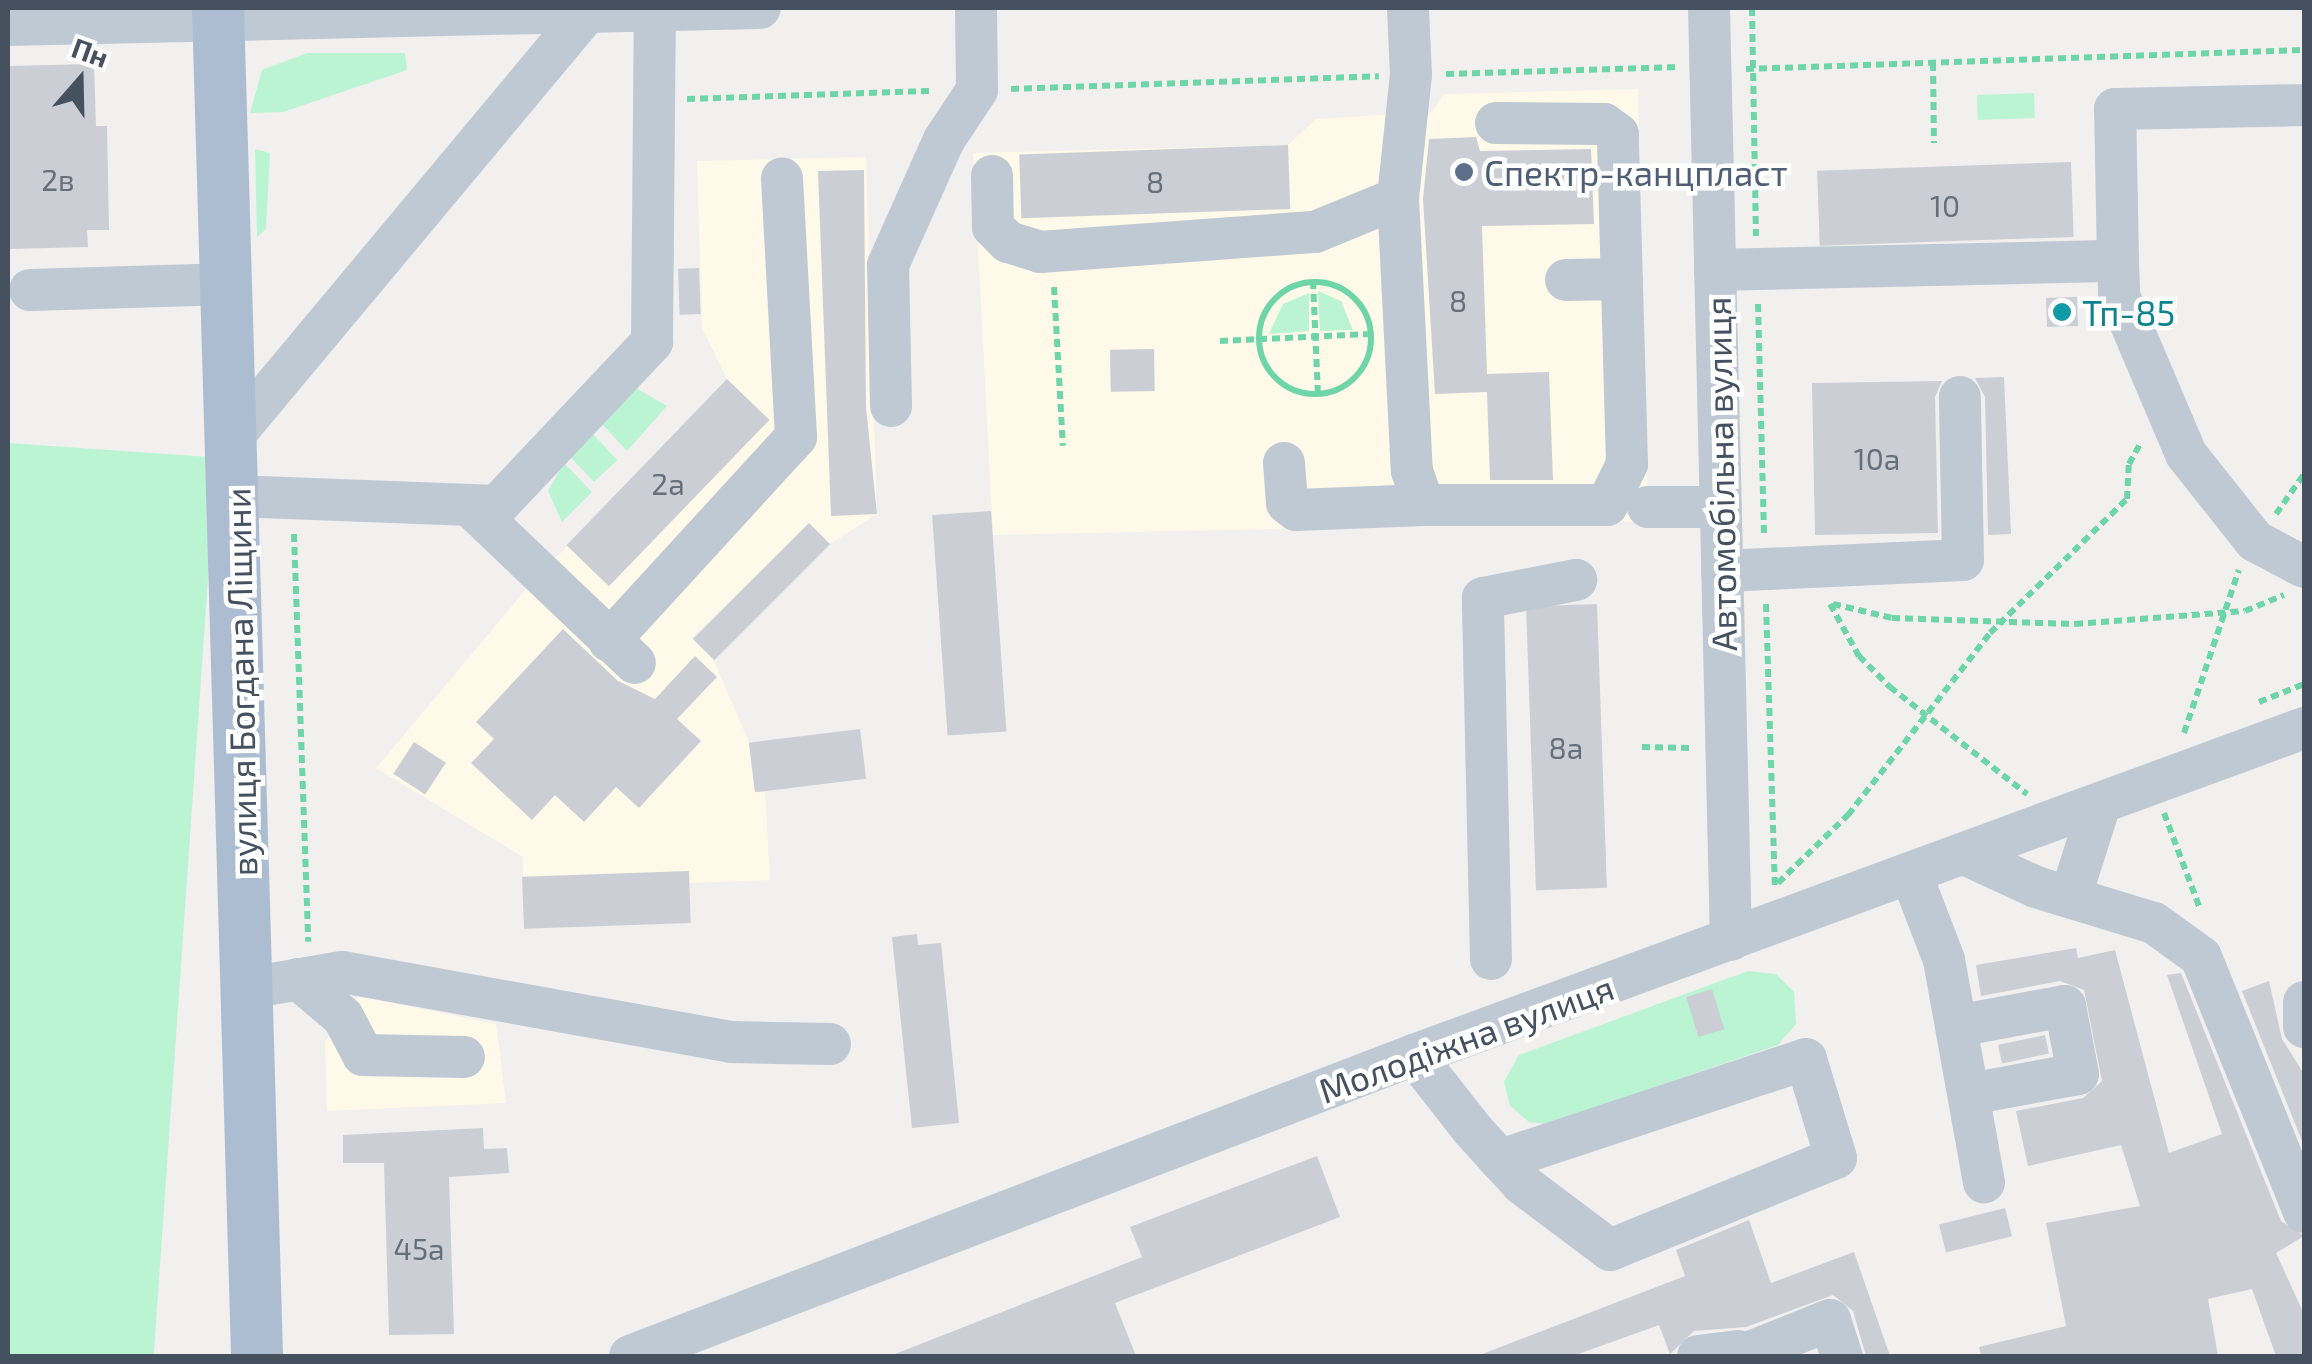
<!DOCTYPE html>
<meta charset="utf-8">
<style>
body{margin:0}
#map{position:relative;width:2312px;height:1364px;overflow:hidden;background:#f2efef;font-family:"Exo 2",sans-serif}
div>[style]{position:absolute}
.commercial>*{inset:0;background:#fef9e8}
.green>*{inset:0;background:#baf4d3;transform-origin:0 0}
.building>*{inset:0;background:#cbced5;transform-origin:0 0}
.path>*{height:6px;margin-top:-3px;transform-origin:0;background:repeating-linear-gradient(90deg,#6ed5a8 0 8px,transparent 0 13px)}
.path>.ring{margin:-3px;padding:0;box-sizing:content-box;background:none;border:6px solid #6ed5a8;border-radius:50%}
.minor>*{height:42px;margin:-21px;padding:0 21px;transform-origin:21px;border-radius:21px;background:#bfc9d3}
.major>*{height:52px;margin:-26px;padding:0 26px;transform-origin:26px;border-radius:26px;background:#acbdd1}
.dots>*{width:28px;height:28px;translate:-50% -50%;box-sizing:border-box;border:5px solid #fff;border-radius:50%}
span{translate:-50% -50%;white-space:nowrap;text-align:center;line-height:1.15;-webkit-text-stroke:9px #fff;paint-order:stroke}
.number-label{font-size:30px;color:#66707c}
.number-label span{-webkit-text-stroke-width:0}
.service-label{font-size:35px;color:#4e5e75}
.left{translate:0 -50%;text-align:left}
.culture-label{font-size:35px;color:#0d838f}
.street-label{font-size:35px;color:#45515f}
.frame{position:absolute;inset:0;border:10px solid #45515f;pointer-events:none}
.north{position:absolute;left:30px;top:30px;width:100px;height:100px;-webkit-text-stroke:8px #fff;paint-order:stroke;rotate:20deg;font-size:28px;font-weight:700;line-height:40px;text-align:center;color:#45515f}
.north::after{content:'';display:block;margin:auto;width:35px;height:45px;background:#45515f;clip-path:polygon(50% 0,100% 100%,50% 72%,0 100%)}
</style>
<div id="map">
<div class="commercial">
<i style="clip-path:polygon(1638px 89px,1648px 521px,993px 535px,973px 153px,1288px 145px,1316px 119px,1432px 112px,1444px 94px)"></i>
<i style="clip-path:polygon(866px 157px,877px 514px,830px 544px,809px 523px,692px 638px,713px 659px,749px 742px,756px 792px,765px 791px,770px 880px,690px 883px,691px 923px,523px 928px,523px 857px,376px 768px,528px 587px,727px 379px,702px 328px,697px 161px)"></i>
<i style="clip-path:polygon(358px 996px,496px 1024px,506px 1103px,327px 1111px,325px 1042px)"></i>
</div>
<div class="green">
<i style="clip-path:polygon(307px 53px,405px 53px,407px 70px,283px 112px,250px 113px,262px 70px)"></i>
<i style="left:2034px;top:93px;width:25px;height:57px;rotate:88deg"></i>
<i style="clip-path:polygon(255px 149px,270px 153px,266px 229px,257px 237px)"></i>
<i style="clip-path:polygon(1318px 291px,1341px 301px,1353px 330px,1320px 331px)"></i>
<i style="clip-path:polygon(1309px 293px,1309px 331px,1269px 334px,1283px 304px)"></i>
<i style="clip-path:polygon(634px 387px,667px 406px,627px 451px,600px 422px)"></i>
<i style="left:592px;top:433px;width:37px;height:32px;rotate:47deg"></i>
<i style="left:8px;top:443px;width:209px;height:913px;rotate:4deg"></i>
<i style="clip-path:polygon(564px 463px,592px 492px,562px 522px,548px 491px)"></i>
<i style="clip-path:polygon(1748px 971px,1776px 974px,1794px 992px,1796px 1024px,1778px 1045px,1547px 1124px,1529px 1122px,1510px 1106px,1504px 1082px,1519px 1055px)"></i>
</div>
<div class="building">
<i style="clip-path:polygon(94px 64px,96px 126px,107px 126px,109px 230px,87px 230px,88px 247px,8px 249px,8px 66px)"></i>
<i style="clip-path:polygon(1476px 137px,1480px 151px,1591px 149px,1594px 224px,1482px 226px,1487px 374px,1549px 372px,1553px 480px,1490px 480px,1487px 392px,1435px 394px,1423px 199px,1429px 139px)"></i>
<i style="left:1288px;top:145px;width:64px;height:269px;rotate:88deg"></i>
<i style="left:2071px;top:162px;width:75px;height:254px;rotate:88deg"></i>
<i style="clip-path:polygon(864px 170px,866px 407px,877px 514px,831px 516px,818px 171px)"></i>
<i style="left:699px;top:268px;width:46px;height:21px;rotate:88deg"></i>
<i style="left:2077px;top:297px;width:29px;height:31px;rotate:88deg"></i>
<i style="left:1154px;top:349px;width:42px;height:44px;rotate:89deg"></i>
<i style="clip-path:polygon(2004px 377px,2011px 534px,1988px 535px,1985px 397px,1975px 378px)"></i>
<i style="left:727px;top:379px;width:59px;height:231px;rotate:44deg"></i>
<i style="clip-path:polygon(1942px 381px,1935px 397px,1938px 533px,1815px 535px,1812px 383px)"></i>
<i style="left:991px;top:511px;width:221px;height:59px;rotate:86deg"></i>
<i style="left:809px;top:523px;width:30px;height:164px;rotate:45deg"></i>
<i style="left:1597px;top:604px;width:284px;height:71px;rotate:88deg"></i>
<i style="clip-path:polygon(563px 629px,618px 681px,655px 699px,695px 656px,717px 677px,677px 719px,701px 741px,639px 808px,616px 787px,584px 822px,555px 795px,532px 820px,471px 763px,494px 739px,476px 722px)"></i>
<i style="left:860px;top:729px;width:50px;height:112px;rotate:83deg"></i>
<i style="left:414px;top:742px;width:38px;height:38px;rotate:33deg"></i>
<i style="left:689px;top:871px;width:52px;height:167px;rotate:88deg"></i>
<i style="clip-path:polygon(917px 934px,918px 945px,941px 943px,959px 1123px,912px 1128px,892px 937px)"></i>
<i style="clip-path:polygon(2076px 948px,2078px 958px,2115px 950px,2169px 1153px,2222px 1134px,2167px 975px,2181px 973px,2281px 1221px,2304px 1236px,2276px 1253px,2304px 1314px,2304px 1356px,2276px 1356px,2252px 1289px,2208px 1299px,2218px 1356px,1981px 1356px,1979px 1347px,2066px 1326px,2046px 1223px,2140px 1206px,2121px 1145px,2028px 1166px,2016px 1111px,2083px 1098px,2102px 1081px,2084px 990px,2060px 981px,1981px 996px,1976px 965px)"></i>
<i style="clip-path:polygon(2269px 981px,2282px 1039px,2304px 1074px,2304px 1146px,2242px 991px)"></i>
<i style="left:1712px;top:989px;width:42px;height:27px;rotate:73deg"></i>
<i style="left:2045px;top:1035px;width:19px;height:48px;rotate:78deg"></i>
<i style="clip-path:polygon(483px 1128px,484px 1149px,507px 1148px,509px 1173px,449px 1177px,454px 1334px,389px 1335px,384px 1163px,343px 1163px,343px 1135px)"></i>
<i style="clip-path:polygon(1317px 1156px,1340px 1217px,1115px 1303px,1136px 1356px,890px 1356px,1142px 1257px,1130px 1227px)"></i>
<i style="left:2005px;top:1208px;width:29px;height:68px;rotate:76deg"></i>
<i style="clip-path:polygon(1749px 1220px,1771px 1283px,1854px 1252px,1890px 1356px,1866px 1356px,1853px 1311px,1833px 1295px,1746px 1327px,1694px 1331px,1670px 1354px,1659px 1325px,1573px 1356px,1477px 1356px,1685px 1276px,1676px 1250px)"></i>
</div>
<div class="path">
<i style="left:1752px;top:8px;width:228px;rotate:89deg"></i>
<i style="left:1933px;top:63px;width:80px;rotate:89.3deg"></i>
<i style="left:1746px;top:69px;width:558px;rotate:-1.95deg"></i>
<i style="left:1446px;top:74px;width:233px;rotate:-1.7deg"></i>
<i style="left:1011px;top:89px;width:368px;rotate:-2deg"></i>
<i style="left:687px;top:99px;width:247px;rotate:-1.9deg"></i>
<i style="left:1313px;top:281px;width:113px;rotate:87.5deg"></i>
<i class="ring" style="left:1259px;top:282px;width:106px;height:106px"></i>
<i style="left:1054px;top:287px;width:159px;rotate:86.8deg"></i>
<i style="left:1758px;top:304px;width:232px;rotate:88.5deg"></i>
<i style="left:1220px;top:341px;width:148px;rotate:-2.7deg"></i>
<i style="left:2276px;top:514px;width:49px;rotate:-55deg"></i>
<i style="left:294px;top:534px;width:408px;rotate:88deg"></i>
<i style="left:1766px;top:604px;width:282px;rotate:88.2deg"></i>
<i style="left:1830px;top:604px;width:60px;rotate:60.9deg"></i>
<i style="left:1859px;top:656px;width:44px;rotate:45deg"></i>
<i style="left:1890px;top:687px;width:174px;rotate:38deg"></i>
<i style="left:1833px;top:604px;width:61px;rotate:13.3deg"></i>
<i style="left:1892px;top:618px;width:183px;rotate:1.9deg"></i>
<i style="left:2075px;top:624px;width:170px;rotate:-4.4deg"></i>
<i style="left:2245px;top:611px;width:42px;rotate:-22.3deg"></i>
<i style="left:2259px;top:702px;width:48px;rotate:-21.8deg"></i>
<i style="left:2184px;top:733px;width:172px;rotate:-71.4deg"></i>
<i style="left:1642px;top:747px;width:49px;rotate:1.2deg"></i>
<i style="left:2164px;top:813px;width:103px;rotate:69.4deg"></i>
<i style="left:1778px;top:883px;width:98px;rotate:-44.2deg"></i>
<i style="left:1848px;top:815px;width:231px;rotate:-52deg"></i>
<i style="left:1990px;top:633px;width:192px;rotate:-44.4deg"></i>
<i style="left:2127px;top:499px;width:35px;rotate:-87deg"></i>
<i style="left:2129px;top:464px;width:25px;rotate:-61deg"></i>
</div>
<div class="minor">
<i style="left:1709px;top:8px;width:932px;rotate:88.65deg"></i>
<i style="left:8px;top:25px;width:752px;rotate:-1.3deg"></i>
<i style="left:992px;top:176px;width:51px;rotate:88.9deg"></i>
<i style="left:993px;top:227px;width:21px;rotate:45deg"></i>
<i style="left:1008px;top:242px;width:34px;rotate:17deg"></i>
<i style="left:1040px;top:252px;width:276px;rotate:-4.2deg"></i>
<i style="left:1315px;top:232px;width:90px;rotate:-22.3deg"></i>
<i style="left:1398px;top:198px;width:124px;rotate:-84deg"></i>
<i style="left:1411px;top:75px;width:67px;rotate:-92.6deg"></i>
<i style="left:1398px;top:198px;width:273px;rotate:87.1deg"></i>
<i style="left:1412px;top:471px;width:36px;rotate:71deg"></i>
<i style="left:1424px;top:505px;width:183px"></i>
<i style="left:1607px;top:505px;width:46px;rotate:-64deg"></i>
<i style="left:1627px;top:464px;width:330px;rotate:-91.6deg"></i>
<i style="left:1618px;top:134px;width:17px;rotate:-144deg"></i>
<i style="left:1604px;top:124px;width:108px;rotate:-179.5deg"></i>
<i style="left:2118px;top:261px;width:35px;rotate:88deg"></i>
<i style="left:2119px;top:296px;width:172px;rotate:67deg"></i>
<i style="left:2186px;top:454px;width:111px;rotate:51.6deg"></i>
<i style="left:2255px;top:541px;width:55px;rotate:28deg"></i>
<i style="left:1715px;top:270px;width:403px;rotate:-1.3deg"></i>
<i style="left:2118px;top:261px;width:152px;rotate:-91.1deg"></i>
<i style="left:2115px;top:109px;width:189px;rotate:-1.2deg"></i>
<i style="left:1566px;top:280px;width:56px;rotate:-1deg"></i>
<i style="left:30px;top:290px;width:200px;rotate:-1.7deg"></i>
<i style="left:891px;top:406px;width:141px;rotate:-91.2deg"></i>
<i style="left:888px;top:265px;width:137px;rotate:-65.9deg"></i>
<i style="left:944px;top:140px;width:60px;rotate:-56.6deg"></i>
<i style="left:977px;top:90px;width:82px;rotate:-90.7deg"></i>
<i style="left:234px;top:435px;width:552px;rotate:-50.14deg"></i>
<i style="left:1284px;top:463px;width:40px;rotate:85.7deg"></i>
<i style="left:1287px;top:503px;width:11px;rotate:38deg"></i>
<i style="left:1296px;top:510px;width:128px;rotate:-2.2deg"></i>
<i style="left:235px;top:496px;width:262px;rotate:2.2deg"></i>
<i style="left:497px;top:506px;width:226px;rotate:-46.6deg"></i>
<i style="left:652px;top:342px;width:332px;rotate:-89.5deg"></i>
<i style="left:469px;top:505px;width:229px;rotate:43.6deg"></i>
<i style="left:1648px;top:507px;width:73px"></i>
<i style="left:1722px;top:571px;width:241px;rotate:-2.6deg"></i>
<i style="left:1963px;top:560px;width:163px;rotate:-91.1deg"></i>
<i style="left:609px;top:641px;width:277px;rotate:-47.5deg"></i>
<i style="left:796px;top:437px;width:259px;rotate:-93.1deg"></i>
<i style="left:1964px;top:854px;width:79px;rotate:24.6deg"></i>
<i style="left:2036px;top:887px;width:123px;rotate:17deg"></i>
<i style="left:2154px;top:923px;width:58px;rotate:35.9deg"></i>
<i style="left:2201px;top:957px;width:275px;rotate:68deg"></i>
<i style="left:1911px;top:874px;width:92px;rotate:69deg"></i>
<i style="left:1944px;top:960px;width:226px;rotate:79.8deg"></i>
<i style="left:2071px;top:895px;width:96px;rotate:-72.3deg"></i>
<i style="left:1491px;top:959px;width:361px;rotate:-91.3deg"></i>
<i style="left:1483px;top:598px;width:95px;rotate:-11deg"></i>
<i style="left:298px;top:979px;width:59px;rotate:40.2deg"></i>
<i style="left:343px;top:1017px;width:43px;rotate:62.2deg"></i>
<i style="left:363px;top:1055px;width:101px;rotate:1.1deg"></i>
<i style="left:248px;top:988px;width:95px;rotate:-9.7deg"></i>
<i style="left:342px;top:972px;width:395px;rotate:10.2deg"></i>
<i style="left:731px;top:1042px;width:99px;rotate:1.2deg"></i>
<i style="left:2304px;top:1002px;width:25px;rotate:90deg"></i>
<i style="left:1957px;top:1026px;width:110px;rotate:-10.5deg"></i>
<i style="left:2065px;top:1006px;width:69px;rotate:79.2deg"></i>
<i style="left:2078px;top:1074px;width:111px;rotate:169.6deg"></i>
<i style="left:1414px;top:1055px;width:94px;rotate:51.9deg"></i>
<i style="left:1472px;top:1129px;width:42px;rotate:47.9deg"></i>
<i style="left:1500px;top:1160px;width:33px;rotate:47deg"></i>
<i style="left:1522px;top:1184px;width:110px;rotate:36.9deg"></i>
<i style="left:1610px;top:1250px;width:244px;rotate:-22.2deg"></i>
<i style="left:1836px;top:1158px;width:103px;rotate:-106.9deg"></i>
<i style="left:1806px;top:1059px;width:322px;rotate:161.7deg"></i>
<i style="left:630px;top:1356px;width:840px;rotate:-21deg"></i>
<i style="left:1414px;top:1055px;width:948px;rotate:-20.17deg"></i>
<i style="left:1698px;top:1356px;width:40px;rotate:-7.1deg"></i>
<i style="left:1740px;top:1356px;width:97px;rotate:-21.8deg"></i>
<i style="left:1830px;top:1320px;width:38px;rotate:72deg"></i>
</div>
<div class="major">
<i style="left:218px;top:8px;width:1349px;rotate:88.34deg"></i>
</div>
<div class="dots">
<i style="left:1464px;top:172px;background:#5c6f8a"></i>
<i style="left:2062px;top:312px;background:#0f9aa8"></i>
</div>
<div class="number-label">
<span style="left:58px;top:179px">2в</span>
<span style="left:1155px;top:181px">8</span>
<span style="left:1945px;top:205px">10</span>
<span style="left:1458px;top:300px">8</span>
<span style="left:1877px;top:458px">10а</span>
<span style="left:668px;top:483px">2а</span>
<span style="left:1566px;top:747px">8а</span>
<span style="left:419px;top:1248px">45а</span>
</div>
<div class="service-label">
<span class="left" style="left:1484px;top:172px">Спектр-канцпласт</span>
</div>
<div class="culture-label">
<span class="left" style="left:2082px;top:312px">Тп-85</span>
</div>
<div class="street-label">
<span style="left:1720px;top:474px;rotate:-91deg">Автомобільна вулиця</span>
<span style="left:240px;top:682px;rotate:-91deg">вулиця Богдана Ліщини</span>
<span style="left:1466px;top:1038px;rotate:-20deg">Молодіжна вулиця</span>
</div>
<div class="frame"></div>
<div class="north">Пн</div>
</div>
